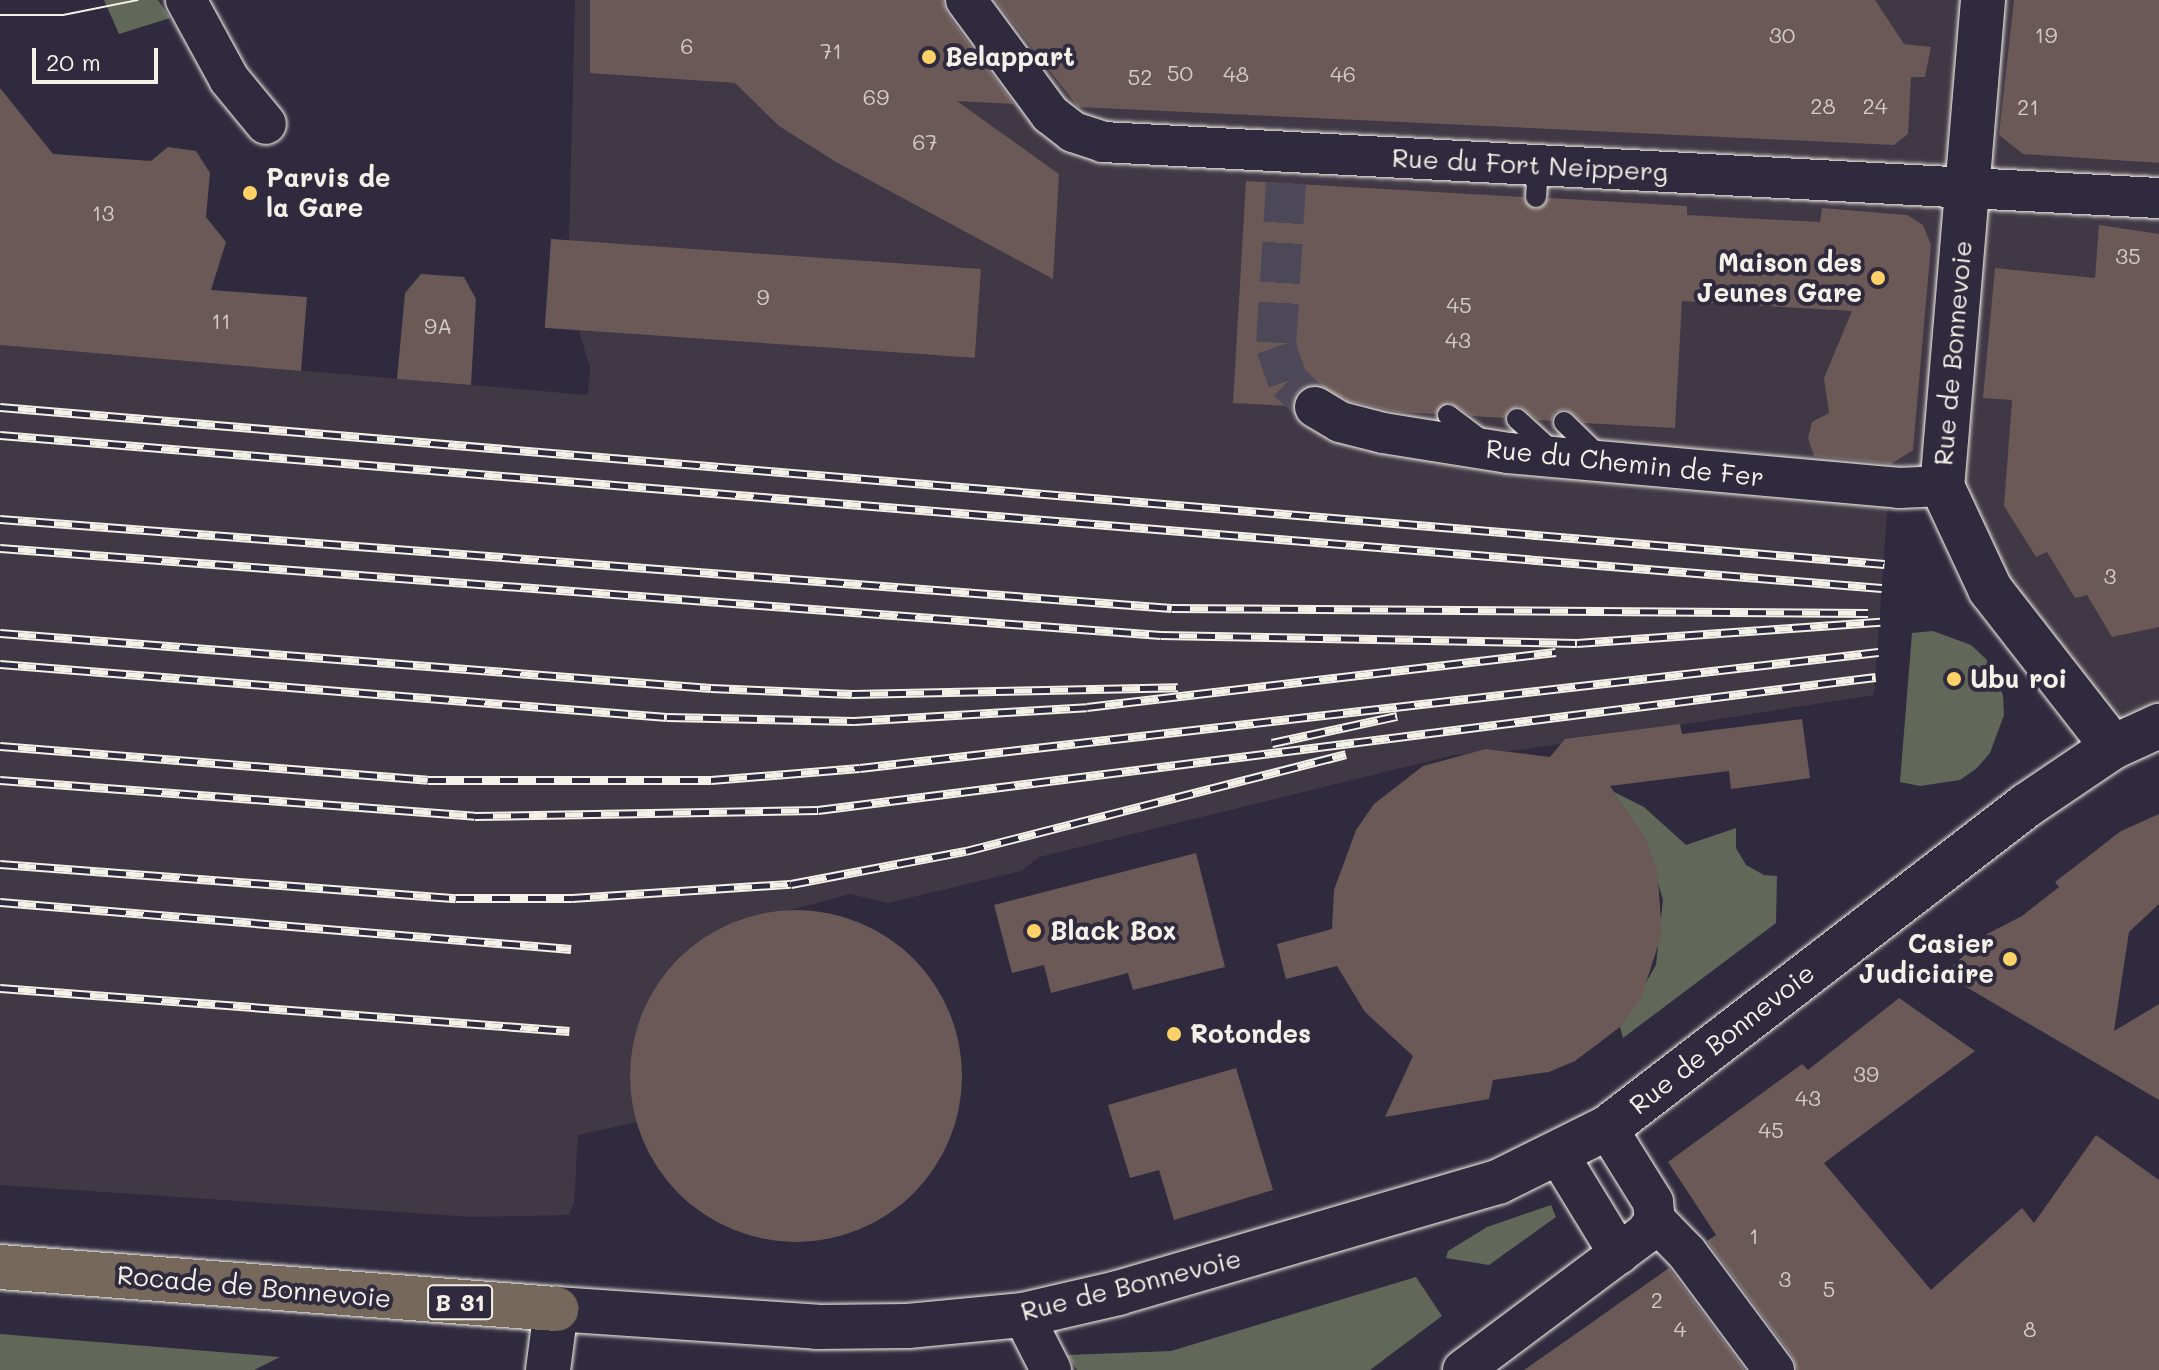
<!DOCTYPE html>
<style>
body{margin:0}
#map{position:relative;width:2159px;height:1370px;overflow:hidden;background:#2f2a3d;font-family:Mali,sans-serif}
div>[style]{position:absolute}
.built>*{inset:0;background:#413845}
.green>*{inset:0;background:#61685a}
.building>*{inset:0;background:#6a5957;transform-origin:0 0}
.round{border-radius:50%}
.street-tunnel>*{height:40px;margin-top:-20px;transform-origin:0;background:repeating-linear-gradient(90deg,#4d4857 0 40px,transparent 0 60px)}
.roads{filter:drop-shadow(0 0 2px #f4f1e8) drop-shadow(0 0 2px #f4f1e8)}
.lane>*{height:20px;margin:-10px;padding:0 10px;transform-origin:10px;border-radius:10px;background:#2f2a3d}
.street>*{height:40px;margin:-20px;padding:0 20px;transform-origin:20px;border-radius:20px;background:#2f2a3d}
.secondary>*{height:44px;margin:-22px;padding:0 22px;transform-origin:22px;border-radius:22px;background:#2f2a3d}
.primary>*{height:44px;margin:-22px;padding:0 22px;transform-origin:22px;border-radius:22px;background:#76695c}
.tram>*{height:2px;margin:-1px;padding:0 1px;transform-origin:1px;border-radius:1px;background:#f4f1e8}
.rail>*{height:9px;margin-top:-4.5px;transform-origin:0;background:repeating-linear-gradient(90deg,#2f2a3d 0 18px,#f4f1e8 0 36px);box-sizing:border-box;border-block:2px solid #f4f1e8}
.dots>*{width:22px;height:22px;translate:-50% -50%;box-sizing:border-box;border:4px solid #2f2a3d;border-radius:50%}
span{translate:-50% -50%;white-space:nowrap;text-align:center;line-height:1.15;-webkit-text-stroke:8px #2f2a3d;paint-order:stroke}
.number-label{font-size:22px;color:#d2cbc4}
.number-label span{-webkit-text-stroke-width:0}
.shield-label span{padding:2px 6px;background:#2f2a3d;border:2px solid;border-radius:6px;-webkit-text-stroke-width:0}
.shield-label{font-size:24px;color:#f4f1e8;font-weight:700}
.poi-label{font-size:26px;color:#f4f1e8;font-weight:700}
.left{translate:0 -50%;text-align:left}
.right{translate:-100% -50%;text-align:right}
.street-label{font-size:26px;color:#f4f1e8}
.scale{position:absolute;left:32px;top:48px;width:126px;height:36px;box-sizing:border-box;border:4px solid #f4f1e8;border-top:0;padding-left:10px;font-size:24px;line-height:28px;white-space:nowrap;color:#f4f1e8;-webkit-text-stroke:6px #2f2a3d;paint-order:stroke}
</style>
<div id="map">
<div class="built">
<i style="clip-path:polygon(575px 0,2159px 0,2159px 726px,2113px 747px,1947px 504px,1888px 500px,1874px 695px,1519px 750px,1454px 755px,1039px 857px,1021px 871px,888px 903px,850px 894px,722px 928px,694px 945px,653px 993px,632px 1058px,637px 1122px,578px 1135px,574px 1203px,569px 1215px,472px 1217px,0 1185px,0 345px,588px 395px,590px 368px,579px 331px,545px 328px,569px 240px)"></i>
</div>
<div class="green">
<i style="clip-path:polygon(104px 0,158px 0,170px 18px,119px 34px)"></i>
<i style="clip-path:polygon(1933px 631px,1971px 645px,1986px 659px,2003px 695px,2004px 715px,1990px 753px,1977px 768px,1960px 780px,1920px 786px,1900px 782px,1912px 633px)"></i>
<i style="clip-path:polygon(1604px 787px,1644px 807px,1686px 845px,1736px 828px,1736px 848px,1746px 865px,1764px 875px,1777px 876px,1776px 923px,1623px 1038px,1620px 1027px,1656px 965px,1663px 900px,1645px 838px)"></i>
<i style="clip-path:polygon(1551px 1205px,1556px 1217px,1489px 1265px,1446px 1258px,1448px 1251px,1487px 1227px)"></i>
<i style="clip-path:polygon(1416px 1277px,1442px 1316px,1370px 1370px,1077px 1370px,1068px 1355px,1171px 1351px)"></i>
<i style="clip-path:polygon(0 1334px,280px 1357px,254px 1370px,0 1370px)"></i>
</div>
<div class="building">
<i style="clip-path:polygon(590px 0,943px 0,947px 14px,1014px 104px,957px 101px,1059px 174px,1053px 279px,836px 162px,779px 126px,735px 83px,590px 73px)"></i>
<i style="clip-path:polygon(995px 0,1875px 0,1904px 44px,1931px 47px,1925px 77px,1911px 77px,1908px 134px,1894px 145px,1078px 107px)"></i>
<i style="clip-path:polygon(2014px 0,2159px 0,2159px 163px,2023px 154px,1999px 135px)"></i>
<i style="clip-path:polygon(0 88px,53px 154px,151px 161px,168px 147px,196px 151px,210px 173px,206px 217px,226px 242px,211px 290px,307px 297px,301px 371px,0 345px)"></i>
<i style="clip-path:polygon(1246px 181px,1523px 197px,1536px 210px,1549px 198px,1687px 206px,1687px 215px,1820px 222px,1822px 208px,1907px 215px,1923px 225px,1931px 245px,1913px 450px,1891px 464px,1814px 456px,1808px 438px,1812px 422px,1829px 413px,1824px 378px,1852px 311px,1682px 301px,1675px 428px,1584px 423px,1566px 409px,1555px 412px,1551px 421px,1538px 420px,1519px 406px,1508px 410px,1504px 418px,1472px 416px,1449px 402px,1435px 414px,1398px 412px,1349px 401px,1316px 384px,1303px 387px,1292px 406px,1233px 403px)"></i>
<i style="clip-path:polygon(2099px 225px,2159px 234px,2159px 627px,2112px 637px,2087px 595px,2075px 598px,2047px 552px,2036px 557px,2004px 506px,2012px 400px,1983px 398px,1995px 268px,2095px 278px)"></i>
<i style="left:551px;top:239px;width:431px;height:89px;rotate:4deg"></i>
<i style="clip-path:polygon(421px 274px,464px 277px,476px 299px,471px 385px,397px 379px,405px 293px)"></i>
<i style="clip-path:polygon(1802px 719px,1810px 778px,1731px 789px,1729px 771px,1610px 786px,1645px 838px,1657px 868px,1662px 933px,1641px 998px,1620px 1027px,1575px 1061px,1549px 1072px,1493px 1080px,1489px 1099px,1385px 1117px,1413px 1056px,1365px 1012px,1337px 966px,1286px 979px,1277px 944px,1332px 929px,1334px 890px,1356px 830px,1374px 804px,1423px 766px,1486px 749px,1550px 757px,1565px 739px,1680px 724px,1682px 734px)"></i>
<i style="clip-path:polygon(2159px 814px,2159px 904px,2129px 932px,2114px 1031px,2159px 1004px,2159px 1100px,1944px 974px,1987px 934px,2022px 916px,2059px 887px,2055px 882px,2121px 831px)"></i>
<i style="clip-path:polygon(1196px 853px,1225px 967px,1133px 990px,1128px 973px,1051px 993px,1044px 965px,1012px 973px,994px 905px)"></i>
<i class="round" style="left:630px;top:910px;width:332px;height:332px"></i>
<i style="clip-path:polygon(1899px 998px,1975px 1051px,1824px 1163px,1931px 1290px,2022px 1208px,2034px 1223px,2096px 1135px,2159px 1180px,2159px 1370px,1797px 1370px,1792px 1356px,1707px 1241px,1716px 1235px,1668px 1162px,1802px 1064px,1808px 1070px)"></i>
<i style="clip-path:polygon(1236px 1068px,1273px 1190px,1174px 1220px,1159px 1170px,1130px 1178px,1108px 1105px)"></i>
<i style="clip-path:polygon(1669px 1268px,1745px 1370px,1524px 1370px,1577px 1333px)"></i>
</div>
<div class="street-tunnel">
<i style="left:1286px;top:183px;width:164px;rotate:93.5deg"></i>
<i style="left:1276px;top:347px;width:36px;rotate:71deg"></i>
<i style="left:1288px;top:381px;width:37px;rotate:44deg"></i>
</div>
<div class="roads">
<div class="lane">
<i style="left:1536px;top:197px;width:32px;rotate:-86deg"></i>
<i style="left:1448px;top:415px;width:40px;rotate:37deg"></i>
<i style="left:1517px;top:419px;width:49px;rotate:42.5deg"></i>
<i style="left:1564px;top:422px;width:52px;rotate:44.2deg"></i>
</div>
<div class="street">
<i style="left:186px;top:0;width:90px;rotate:61.4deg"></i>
<i style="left:229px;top:79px;width:58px;rotate:50.6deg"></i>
<i style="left:966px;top:0;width:142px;rotate:53.6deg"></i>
<i style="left:1050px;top:114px;width:29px;rotate:38deg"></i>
<i style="left:1073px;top:132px;width:32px;rotate:18deg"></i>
<i style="left:1103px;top:142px;width:1057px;rotate:3.04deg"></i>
<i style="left:1315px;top:407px;width:29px;rotate:31deg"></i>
<i style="left:1340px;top:422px;width:44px;rotate:14.3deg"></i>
<i style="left:1383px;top:433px;width:127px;rotate:9.1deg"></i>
<i style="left:1508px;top:453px;width:393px;rotate:5.1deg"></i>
<i style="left:1899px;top:488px;width:43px;rotate:-2.7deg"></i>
<i style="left:1607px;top:1128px;width:87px;rotate:58.1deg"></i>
<i style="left:1653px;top:1202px;width:18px;rotate:84deg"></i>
<i style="left:1655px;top:1220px;width:46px;rotate:45.9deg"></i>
<i style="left:1687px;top:1253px;width:146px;rotate:53.4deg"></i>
<i style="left:1558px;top:1154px;width:117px;rotate:58.6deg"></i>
<i style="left:1023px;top:1315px;width:62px;rotate:63deg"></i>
<i style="left:1463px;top:1370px;width:227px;rotate:-36.8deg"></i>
<i style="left:1645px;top:1234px;width:17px;rotate:-54deg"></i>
</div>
<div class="secondary">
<i style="left:1983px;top:0;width:488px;rotate:94.8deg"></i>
<i style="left:1942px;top:486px;width:114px;rotate:65deg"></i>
<i style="left:1990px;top:589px;width:200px;rotate:52.1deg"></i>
<i style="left:548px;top:1370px;width:62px;rotate:-82.5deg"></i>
<i style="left:556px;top:1309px;width:262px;rotate:3.9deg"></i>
<i style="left:817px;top:1327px;width:91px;rotate:-0.6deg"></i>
<i style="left:908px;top:1326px;width:116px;rotate:-5.5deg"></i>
<i style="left:1023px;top:1315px;width:98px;rotate:-13deg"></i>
<i style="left:1118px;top:1293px;width:396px;rotate:-16.3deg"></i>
<i style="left:1498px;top:1182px;width:122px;rotate:-26.4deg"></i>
<i style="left:1607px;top:1128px;width:530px;rotate:-37.56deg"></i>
<i style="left:2027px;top:805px;width:104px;rotate:-34deg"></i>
<i style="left:2113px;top:747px;width:51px;rotate:-24.5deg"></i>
</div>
<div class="primary">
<i style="left:0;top:1267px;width:558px;rotate:4.32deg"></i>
</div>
</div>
<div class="tram">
<i style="left:0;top:15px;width:63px"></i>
<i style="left:63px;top:15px;width:76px;rotate:-11.3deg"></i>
</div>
<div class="rail">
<i style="left:0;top:407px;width:1891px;rotate:4.76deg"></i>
<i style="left:0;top:435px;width:1888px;rotate:4.65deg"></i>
<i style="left:0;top:519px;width:1175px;rotate:4.34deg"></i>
<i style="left:1172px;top:608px;width:696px;rotate:0.41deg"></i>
<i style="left:0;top:548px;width:1164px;rotate:4.29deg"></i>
<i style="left:1161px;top:635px;width:416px;rotate:1.1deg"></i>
<i style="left:1577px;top:643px;width:304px;rotate:-4deg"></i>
<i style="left:0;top:633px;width:713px;rotate:4.42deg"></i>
<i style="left:711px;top:688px;width:141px;rotate:2.4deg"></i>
<i style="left:852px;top:694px;width:326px;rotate:-1.2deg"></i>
<i style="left:0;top:664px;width:669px;rotate:4.54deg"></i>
<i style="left:667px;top:717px;width:187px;rotate:1.2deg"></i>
<i style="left:854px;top:721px;width:233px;rotate:-3.4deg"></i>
<i style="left:1087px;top:707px;width:472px;rotate:-6.7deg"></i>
<i style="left:1272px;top:743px;width:128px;rotate:-12.2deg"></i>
<i style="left:0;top:746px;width:429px;rotate:4.5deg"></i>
<i style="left:428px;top:780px;width:283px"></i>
<i style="left:711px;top:780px;width:149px;rotate:-4.6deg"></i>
<i style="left:860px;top:768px;width:1025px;rotate:-6.5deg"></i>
<i style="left:0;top:780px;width:476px;rotate:4.3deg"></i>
<i style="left:475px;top:816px;width:343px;rotate:-1deg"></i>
<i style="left:818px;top:810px;width:1066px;rotate:-7.17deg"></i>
<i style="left:0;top:864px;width:457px;rotate:4.3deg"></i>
<i style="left:456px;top:898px;width:116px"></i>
<i style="left:572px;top:898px;width:219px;rotate:-3.7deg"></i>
<i style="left:791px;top:884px;width:178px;rotate:-10.7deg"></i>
<i style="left:966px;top:851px;width:392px;rotate:-14.3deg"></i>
<i style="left:0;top:902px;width:573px;rotate:4.71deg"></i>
<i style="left:0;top:988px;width:571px;rotate:4.32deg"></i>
</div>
<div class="dots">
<i style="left:929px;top:57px;background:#ffd166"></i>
<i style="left:250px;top:193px;background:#ffd166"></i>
<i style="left:1878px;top:278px;background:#ffd166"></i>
<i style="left:1954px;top:679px;background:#ffd166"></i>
<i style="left:1034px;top:931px;background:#ffd166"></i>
<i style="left:2010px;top:959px;background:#ffd166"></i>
<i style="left:1174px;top:1034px;background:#ffd166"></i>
</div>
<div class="number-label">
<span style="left:1782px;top:35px">30</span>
<span style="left:2046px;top:35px">19</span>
<span style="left:687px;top:46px">6</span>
<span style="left:831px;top:51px">71</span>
<span style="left:1180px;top:73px">50</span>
<span style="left:1236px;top:74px">48</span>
<span style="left:1343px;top:74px">46</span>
<span style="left:1140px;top:77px">52</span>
<span style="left:876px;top:97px">69</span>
<span style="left:1823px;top:106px">28</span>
<span style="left:1875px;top:106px">24</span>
<span style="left:2028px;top:107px">21</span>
<span style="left:925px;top:142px">67</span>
<span style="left:103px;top:213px">13</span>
<span style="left:2128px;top:256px">35</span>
<span style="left:763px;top:297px">9</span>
<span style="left:1459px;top:305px">45</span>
<span style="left:221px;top:321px">11</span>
<span style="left:438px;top:326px">9A</span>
<span style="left:1458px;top:340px">43</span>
<span style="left:2110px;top:576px">3</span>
<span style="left:1866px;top:1074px">39</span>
<span style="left:1808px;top:1098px">43</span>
<span style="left:1771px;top:1130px">45</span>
<span style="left:1754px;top:1236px">1</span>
<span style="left:1785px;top:1279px">3</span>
<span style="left:1829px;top:1289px">5</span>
<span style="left:1657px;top:1300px">2</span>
<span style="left:1680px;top:1329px">4</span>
<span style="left:2030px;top:1329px">8</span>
</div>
<div class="shield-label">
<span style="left:460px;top:1302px">B 31</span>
</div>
<div class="poi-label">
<span class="left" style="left:945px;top:57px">Belappart</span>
<span class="left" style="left:266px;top:193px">Parvis de<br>la Gare</span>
<span class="right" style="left:1862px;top:278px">Maison des<br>Jeunes Gare</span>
<span class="left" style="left:1970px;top:679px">Ubu roi</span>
<span class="left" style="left:1050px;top:931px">Black Box</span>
<span class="right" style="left:1994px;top:959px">Casier<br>Judiciaire</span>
<span class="left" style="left:1190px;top:1034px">Rotondes</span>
</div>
<div class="street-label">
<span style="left:1530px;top:165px;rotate:3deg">Rue du Fort Neipperg</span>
<span style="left:1953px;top:353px;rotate:-85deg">Rue de Bonnevoie</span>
<span style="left:1625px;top:463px;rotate:6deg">Rue du Chemin de Fer</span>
<span style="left:1722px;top:1039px;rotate:-38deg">Rue de Bonnevoie</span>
<span style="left:1131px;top:1285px;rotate:-14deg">Rue de Bonnevoie</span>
<span style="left:254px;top:1287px;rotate:5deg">Rocade de Bonnevoie</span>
</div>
<div class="scale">20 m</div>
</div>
